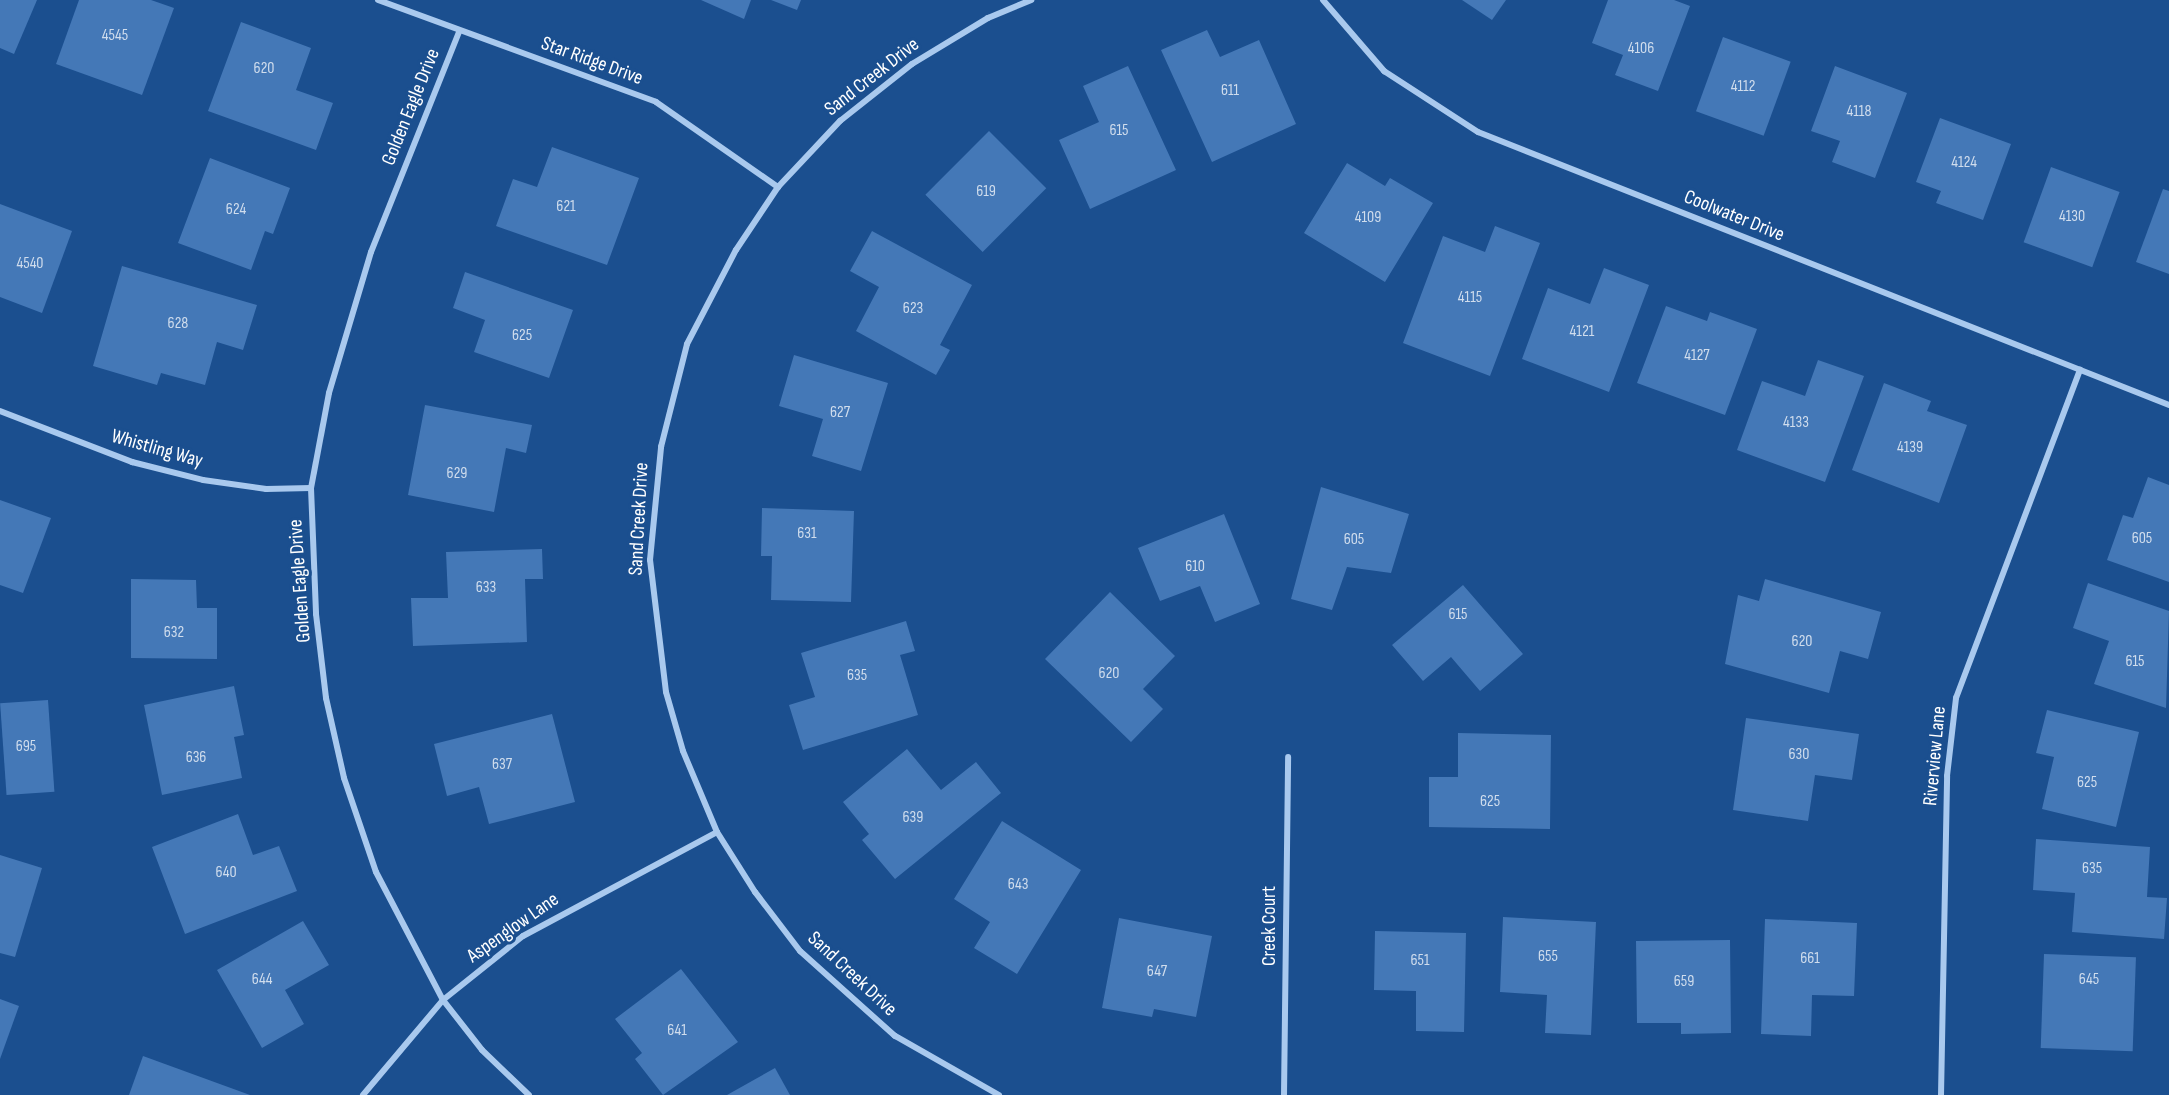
<!DOCTYPE html>
<style>
body{margin:0}
#map{position:relative;width:2169px;height:1095px;overflow:hidden;background:#1b4f8f;font-family:"Sofia Sans Condensed",sans-serif}
div>[style]{position:absolute}
.building>*{inset:0;background:#4478b7;transform-origin:0 0}
.minor>*{height:6px;margin:-3px;padding:0 3px;transform-origin:3px;border-radius:3px;background:#a9c9ee}
span{translate:-50% -50%;white-space:nowrap;text-align:center;line-height:1.15;-webkit-text-stroke:6px #1b4f8f;paint-order:stroke}
.number-label{font-size:16px;color:#d0dded}
.number-label span{-webkit-text-stroke-width:0}
.street-label{font-size:20px;color:#fff}
</style>
<div id="map">
<div class="building">
<i style="clip-path:polygon(0 0,37px 0,14px 54px,0 48px)"></i>
<i style="clip-path:polygon(79px 0,151px 0,174px 8px,142px 95px,56px 64px)"></i>
<i style="clip-path:polygon(701px 0,751px 0,744px 19px)"></i>
<i style="clip-path:polygon(771px 0,801px 0,797px 10px)"></i>
<i style="clip-path:polygon(1462px 0,1506px 0,1492px 20px)"></i>
<i style="clip-path:polygon(1608px 0,1674px 0,1690px 6px,1658px 91px,1615px 75px,1623px 55px,1592px 43px)"></i>
<i style="clip-path:polygon(241px 22px,311px 48px,296px 90px,333px 103px,316px 150px,208px 111px)"></i>
<i style="clip-path:polygon(1207px 30px,1220px 57px,1259px 40px,1296px 124px,1212px 162px,1161px 50px)"></i>
<i style="left:1723px;top:37px;width:72px;height:79px;rotate:20deg"></i>
<i style="clip-path:polygon(1128px 66px,1176px 170px,1090px 209px,1059px 140px,1099px 122px,1083px 86px)"></i>
<i style="clip-path:polygon(1835px 66px,1907px 93px,1875px 178px,1832px 162px,1840px 141px,1811px 131px)"></i>
<i style="clip-path:polygon(1940px 118px,2011px 144px,1983px 220px,1936px 203px,1941px 191px,1916px 182px)"></i>
<i style="left:989px;top:131px;width:81px;height:90px;rotate:45deg"></i>
<i style="clip-path:polygon(552px 147px,639px 178px,607px 265px,496px 226px,513px 179px,537px 187px)"></i>
<i style="clip-path:polygon(210px 158px,290px 188px,273px 234px,265px 231px,251px 270px,178px 243px)"></i>
<i style="clip-path:polygon(1347px 163px,1385px 186px,1390px 178px,1433px 203px,1385px 282px,1304px 233px)"></i>
<i style="left:2051px;top:167px;width:73px;height:80px;rotate:20deg"></i>
<i style="clip-path:polygon(2163px 189px,2169px 191px,2169px 274px,2136px 262px)"></i>
<i style="clip-path:polygon(0 204px,72px 231px,42px 313px,0 297px)"></i>
<i style="clip-path:polygon(1495px 226px,1540px 243px,1490px 376px,1403px 343px,1443px 236px,1485px 252px)"></i>
<i style="clip-path:polygon(872px 231px,972px 285px,940px 345px,950px 350px,936px 375px,856px 331px,879px 287px,850px 271px)"></i>
<i style="clip-path:polygon(122px 266px,257px 305px,243px 350px,217px 342px,205px 385px,161px 373px,157px 385px,93px 366px)"></i>
<i style="clip-path:polygon(1604px 268px,1649px 285px,1609px 392px,1522px 359px,1548px 288px,1590px 304px)"></i>
<i style="clip-path:polygon(465px 272px,573px 310px,549px 378px,474px 352px,485px 320px,453px 308px)"></i>
<i style="clip-path:polygon(1666px 306px,1707px 321px,1710px 312px,1757px 329px,1725px 415px,1637px 383px)"></i>
<i style="clip-path:polygon(794px 355px,888px 383px,861px 471px,812px 456px,823px 419px,779px 406px)"></i>
<i style="clip-path:polygon(1818px 360px,1864px 376px,1825px 482px,1737px 450px,1762px 381px,1805px 396px)"></i>
<i style="clip-path:polygon(1884px 383px,1931px 401px,1927px 411px,1967px 425px,1939px 503px,1852px 470px)"></i>
<i style="clip-path:polygon(425px 405px,532px 425px,526px 453px,506px 448px,494px 512px,408px 495px)"></i>
<i style="clip-path:polygon(2148px 477px,2169px 485px,2169px 582px,2107px 560px,2123px 515px,2133px 518px)"></i>
<i style="clip-path:polygon(1321px 487px,1409px 514px,1391px 573px,1347px 567px,1332px 610px,1291px 599px)"></i>
<i style="clip-path:polygon(0 500px,51px 518px,23px 593px,0 585px)"></i>
<i style="clip-path:polygon(762px 508px,854px 511px,851px 602px,771px 600px,772px 556px,761px 556px)"></i>
<i style="clip-path:polygon(1224px 514px,1260px 604px,1215px 622px,1200px 586px,1160px 601px,1138px 548px)"></i>
<i style="clip-path:polygon(542px 549px,543px 579px,525px 579px,527px 642px,413px 646px,411px 598px,448px 598px,446px 552px)"></i>
<i style="clip-path:polygon(131px 579px,196px 580px,197px 608px,217px 608px,217px 659px,131px 658px)"></i>
<i style="clip-path:polygon(1765px 579px,1881px 612px,1868px 659px,1840px 651px,1829px 693px,1725px 664px,1738px 595px,1759px 601px)"></i>
<i style="clip-path:polygon(2088px 583px,2169px 611px,2166px 708px,2094px 684px,2109px 641px,2073px 628px)"></i>
<i style="clip-path:polygon(1463px 585px,1523px 654px,1480px 691px,1451px 657px,1423px 681px,1392px 645px)"></i>
<i style="clip-path:polygon(1110px 592px,1175px 656px,1143px 689px,1163px 709px,1131px 742px,1045px 659px)"></i>
<i style="clip-path:polygon(906px 621px,915px 651px,900px 655px,918px 715px,803px 750px,789px 705px,815px 697px,801px 653px)"></i>
<i style="clip-path:polygon(234px 686px,244px 735px,234px 737px,242px 778px,162px 795px,144px 705px)"></i>
<i style="left:48px;top:700px;width:92px;height:48px;rotate:86deg"></i>
<i style="clip-path:polygon(2047px 710px,2139px 732px,2116px 827px,2042px 809px,2054px 757px,2036px 753px)"></i>
<i style="clip-path:polygon(552px 714px,575px 802px,489px 824px,479px 787px,447px 796px,434px 744px)"></i>
<i style="clip-path:polygon(1746px 718px,1859px 734px,1852px 780px,1815px 775px,1808px 821px,1733px 810px)"></i>
<i style="clip-path:polygon(1458px 733px,1551px 735px,1550px 829px,1429px 827px,1429px 777px,1458px 777px)"></i>
<i style="clip-path:polygon(907px 749px,941px 790px,976px 762px,1001px 793px,895px 879px,862px 840px,869px 834px,843px 802px)"></i>
<i style="clip-path:polygon(238px 814px,253px 855px,279px 846px,297px 891px,185px 934px,152px 847px)"></i>
<i style="clip-path:polygon(1002px 821px,1081px 870px,1017px 974px,974px 948px,990px 922px,954px 899px)"></i>
<i style="clip-path:polygon(2036px 839px,2150px 847px,2147px 897px,2167px 898px,2164px 939px,2072px 932px,2075px 893px,2033px 890px)"></i>
<i style="clip-path:polygon(0 855px,42px 868px,15px 957px,0 953px)"></i>
<i style="clip-path:polygon(1503px 917px,1596px 922px,1591px 1035px,1545px 1033px,1547px 995px,1500px 992px)"></i>
<i style="clip-path:polygon(1119px 918px,1212px 936px,1196px 1017px,1154px 1009px,1152px 1017px,1102px 1008px)"></i>
<i style="clip-path:polygon(1765px 919px,1857px 923px,1854px 996px,1812px 995px,1811px 1036px,1761px 1034px)"></i>
<i style="clip-path:polygon(303px 921px,329px 965px,285px 990px,304px 1024px,262px 1048px,217px 970px)"></i>
<i style="clip-path:polygon(1375px 931px,1466px 933px,1464px 1032px,1416px 1031px,1416px 991px,1374px 990px)"></i>
<i style="clip-path:polygon(1730px 940px,1731px 1033px,1681px 1034px,1681px 1023px,1637px 1023px,1636px 941px)"></i>
<i style="left:2044px;top:954px;width:92px;height:94px;rotate:2deg"></i>
<i style="clip-path:polygon(681px 969px,738px 1042px,663px 1095px,635px 1059px,642px 1053px,615px 1019px)"></i>
<i style="clip-path:polygon(0 999px,19px 1006px,0 1059px)"></i>
<i style="clip-path:polygon(143px 1056px,250px 1095px,129px 1095px)"></i>
<i style="clip-path:polygon(775px 1068px,790px 1095px,727px 1095px)"></i>
</div>
<div class="minor">
<i style="left:378px;top:0;width:296px;rotate:20.1deg"></i>
<i style="left:656px;top:102px;width:149px;rotate:34.9deg"></i>
<i style="left:1323px;top:0;width:94px;rotate:49.3deg"></i>
<i style="left:1384px;top:71px;width:112px;rotate:33deg"></i>
<i style="left:1478px;top:132px;width:743px;rotate:21.56deg"></i>
<i style="left:459px;top:32px;width:237px;rotate:111.8deg"></i>
<i style="left:371px;top:252px;width:147px;rotate:106.6deg"></i>
<i style="left:329px;top:393px;width:97px;rotate:100.7deg"></i>
<i style="left:311px;top:488px;width:126px;rotate:87.7deg"></i>
<i style="left:316px;top:614px;width:85px;rotate:83.2deg"></i>
<i style="left:326px;top:698px;width:82px;rotate:77.3deg"></i>
<i style="left:344px;top:778px;width:99px;rotate:71.2deg"></i>
<i style="left:376px;top:872px;width:144px;rotate:62.4deg"></i>
<i style="left:443px;top:1000px;width:63px;rotate:52deg"></i>
<i style="left:482px;top:1050px;width:65px;rotate:43.8deg"></i>
<i style="left:0;top:411px;width:142px;rotate:21.1deg"></i>
<i style="left:132px;top:462px;width:73px;rotate:14.2deg"></i>
<i style="left:203px;top:480px;width:64px;rotate:8.1deg"></i>
<i style="left:266px;top:489px;width:45px;rotate:-1.3deg"></i>
<i style="left:363px;top:1095px;width:124px;rotate:-49.9deg"></i>
<i style="left:443px;top:1000px;width:102px;rotate:-38.7deg"></i>
<i style="left:523px;top:936px;width:220px;rotate:-28.2deg"></i>
<i style="left:999px;top:1095px;width:120px;rotate:-150.4deg"></i>
<i style="left:895px;top:1036px;width:127px;rotate:-138.2deg"></i>
<i style="left:800px;top:951px;width:74px;rotate:-127.3deg"></i>
<i style="left:755px;top:892px;width:71px;rotate:-122.3deg"></i>
<i style="left:717px;top:832px;width:88px;rotate:-112.8deg"></i>
<i style="left:683px;top:751px;width:61px;rotate:-106.1deg"></i>
<i style="left:666px;top:692px;width:133px;rotate:-96.9deg"></i>
<i style="left:650px;top:560px;width:114px;rotate:-84.4deg"></i>
<i style="left:661px;top:447px;width:106px;rotate:-75.8deg"></i>
<i style="left:687px;top:344px;width:106px;rotate:-62.5deg"></i>
<i style="left:736px;top:250px;width:76px;rotate:-56.3deg"></i>
<i style="left:778px;top:187px;width:91px;rotate:-46.8deg"></i>
<i style="left:840px;top:121px;width:92px;rotate:-38.4deg"></i>
<i style="left:912px;top:64px;width:89px;rotate:-31.2deg"></i>
<i style="left:988px;top:18px;width:47px;rotate:-22.7deg"></i>
<i style="left:1284px;top:1095px;width:338px;rotate:-89.3deg"></i>
<i style="left:1941px;top:1095px;width:319px;rotate:-88.9deg"></i>
<i style="left:1947px;top:776px;width:79px;rotate:-83.4deg"></i>
<i style="left:1956px;top:698px;width:351px;rotate:-69.3deg"></i>
</div>
<div class="number-label">
<span style="left:115px;top:36px">4545</span>
<span style="left:1641px;top:49px">4106</span>
<span style="left:264px;top:69px">620</span>
<span style="left:1743px;top:87px">4112</span>
<span style="left:1230px;top:91px">611</span>
<span style="left:1859px;top:112px">4118</span>
<span style="left:1119px;top:131px">615</span>
<span style="left:1964px;top:163px">4124</span>
<span style="left:986px;top:192px">619</span>
<span style="left:566px;top:207px">621</span>
<span style="left:236px;top:210px">624</span>
<span style="left:2072px;top:217px">4130</span>
<span style="left:1368px;top:218px">4109</span>
<span style="left:30px;top:264px">4540</span>
<span style="left:1470px;top:298px">4115</span>
<span style="left:913px;top:309px">623</span>
<span style="left:178px;top:324px">628</span>
<span style="left:1582px;top:332px">4121</span>
<span style="left:522px;top:336px">625</span>
<span style="left:1697px;top:356px">4127</span>
<span style="left:840px;top:413px">627</span>
<span style="left:1796px;top:423px">4133</span>
<span style="left:1910px;top:448px">4139</span>
<span style="left:457px;top:474px">629</span>
<span style="left:807px;top:534px">631</span>
<span style="left:2142px;top:539px">605</span>
<span style="left:1354px;top:540px">605</span>
<span style="left:1195px;top:567px">610</span>
<span style="left:486px;top:588px">633</span>
<span style="left:1458px;top:615px">615</span>
<span style="left:174px;top:633px">632</span>
<span style="left:1802px;top:642px">620</span>
<span style="left:2135px;top:662px">615</span>
<span style="left:1109px;top:674px">620</span>
<span style="left:857px;top:676px">635</span>
<span style="left:26px;top:747px">695</span>
<span style="left:1799px;top:755px">630</span>
<span style="left:196px;top:758px">636</span>
<span style="left:502px;top:765px">637</span>
<span style="left:2087px;top:783px">625</span>
<span style="left:1490px;top:802px">625</span>
<span style="left:913px;top:818px">639</span>
<span style="left:2092px;top:869px">635</span>
<span style="left:226px;top:873px">640</span>
<span style="left:1018px;top:885px">643</span>
<span style="left:1548px;top:957px">655</span>
<span style="left:1810px;top:959px">661</span>
<span style="left:1420px;top:961px">651</span>
<span style="left:1157px;top:972px">647</span>
<span style="left:262px;top:980px">644</span>
<span style="left:2089px;top:980px">645</span>
<span style="left:1684px;top:982px">659</span>
<span style="left:677px;top:1031px">641</span>
</div>
<div class="street-label">
<span style="left:592px;top:61px;rotate:20deg">Star Ridge Drive</span>
<span style="left:872px;top:77px;rotate:-38deg">Sand Creek Drive</span>
<span style="left:411px;top:107px;rotate:-68deg">Golden Eagle Drive</span>
<span style="left:1734px;top:216px;rotate:22deg">Coolwater Drive</span>
<span style="left:157px;top:449px;rotate:16deg">Whistling Way</span>
<span style="left:639px;top:519px;rotate:-87deg">Sand Creek Drive</span>
<span style="left:300px;top:581px;rotate:-94deg">Golden Eagle Drive</span>
<span style="left:1935px;top:756px;rotate:-85deg">Riverview Lane</span>
<span style="left:1269px;top:926px;rotate:-90deg">Creek Court</span>
<span style="left:513px;top:928px;rotate:-35deg">Aspenglow Lane</span>
<span style="left:852px;top:974px;rotate:43deg">Sand Creek Drive</span>
</div>
</div>
